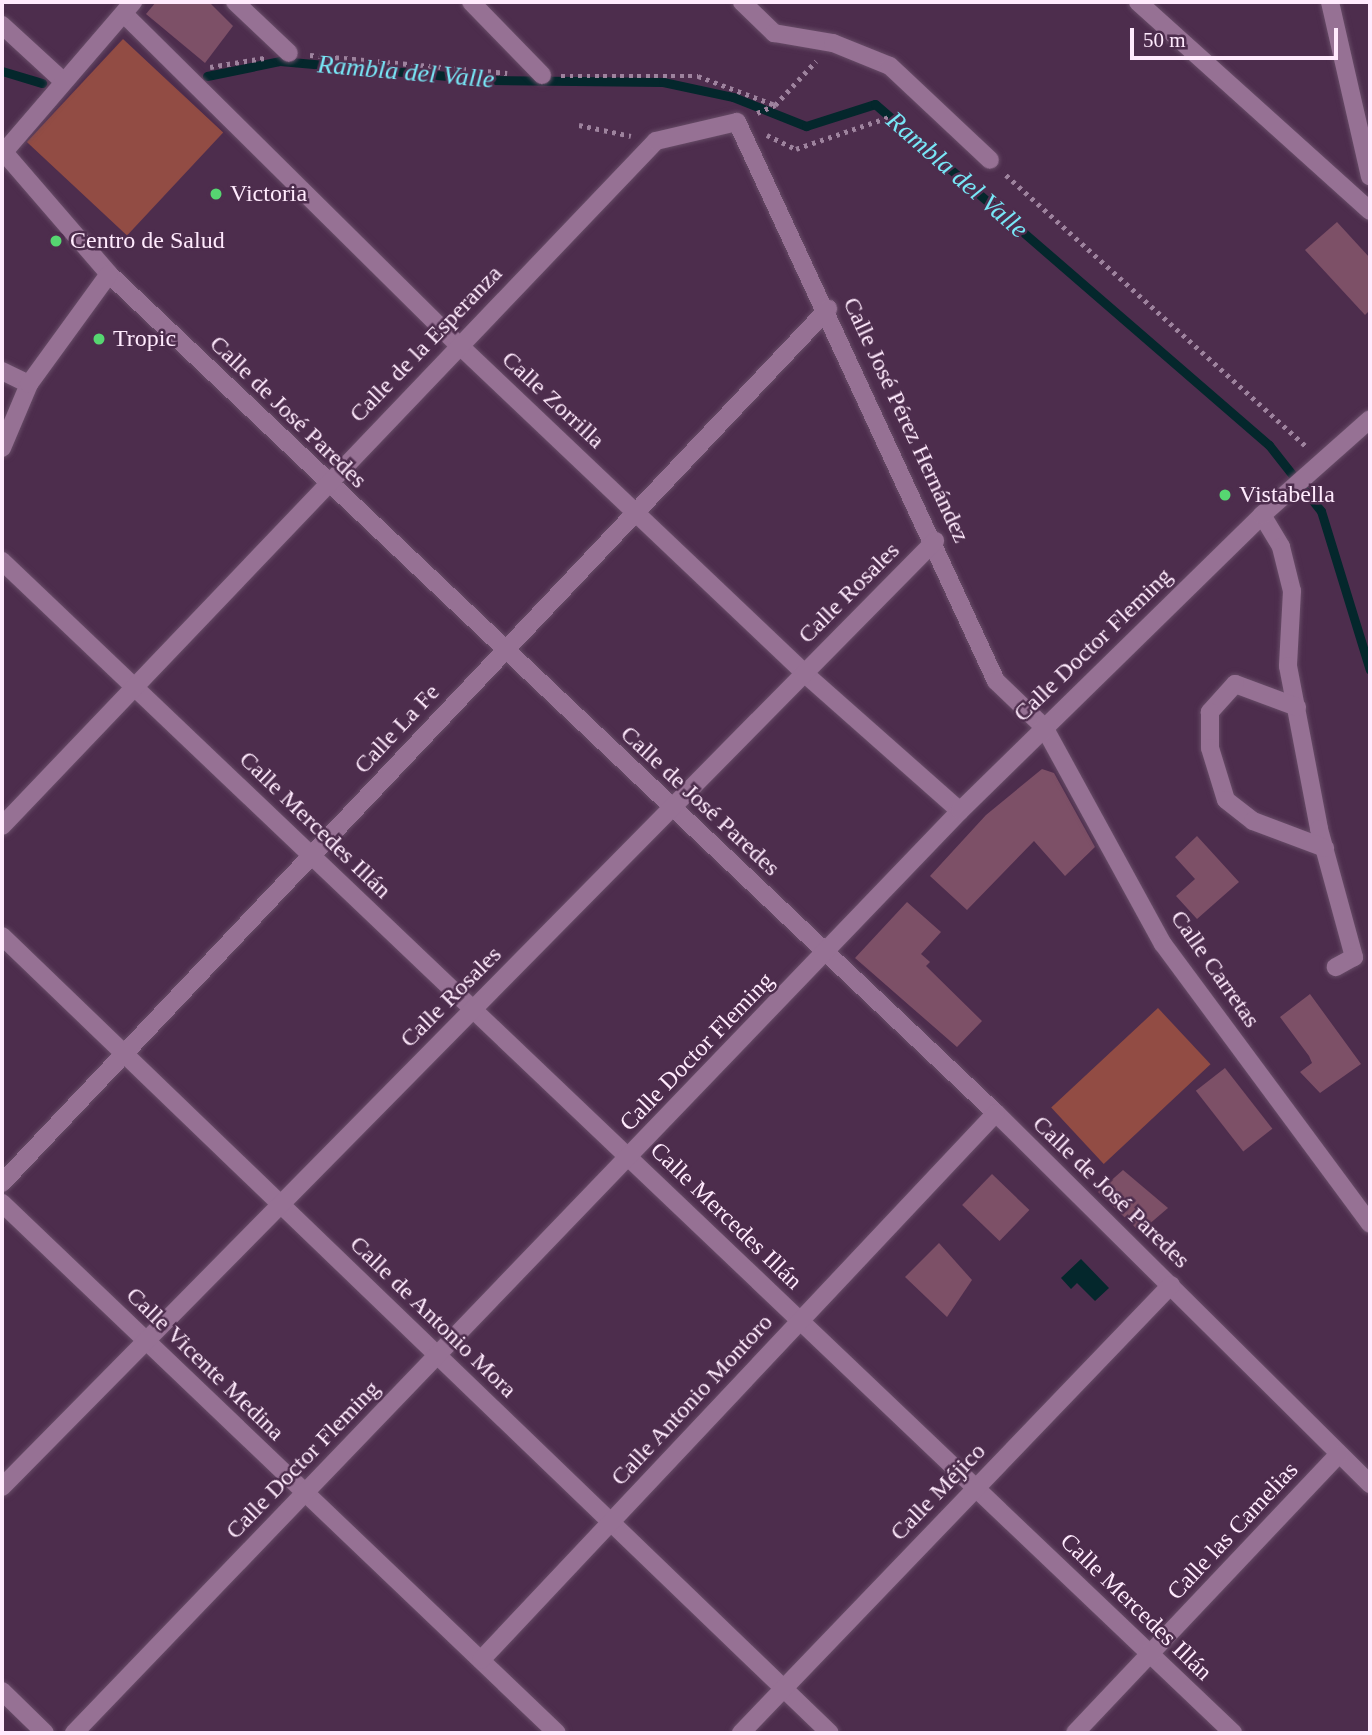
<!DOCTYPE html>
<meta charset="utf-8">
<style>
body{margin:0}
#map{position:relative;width:1372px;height:1735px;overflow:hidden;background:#4d2d4d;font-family:Georgia,serif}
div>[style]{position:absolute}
.green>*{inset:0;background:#924c44;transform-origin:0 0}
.water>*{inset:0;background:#04272c}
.stream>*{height:9px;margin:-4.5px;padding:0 4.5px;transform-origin:4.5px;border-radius:4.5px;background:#04272c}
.building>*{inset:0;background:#7d5067;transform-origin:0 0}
.path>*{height:4.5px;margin-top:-2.25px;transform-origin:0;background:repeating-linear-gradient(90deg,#9e839e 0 3.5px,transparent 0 8.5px)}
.roads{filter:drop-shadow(0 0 2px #674c67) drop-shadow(0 0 2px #674c67)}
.minor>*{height:18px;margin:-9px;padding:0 9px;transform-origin:9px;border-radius:9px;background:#967194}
.dots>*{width:19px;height:19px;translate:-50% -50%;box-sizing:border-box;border:4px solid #4d2d4d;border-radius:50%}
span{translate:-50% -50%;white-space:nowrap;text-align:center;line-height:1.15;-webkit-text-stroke:5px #4d2d4d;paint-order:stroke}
.poi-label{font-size:24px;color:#ffeafd}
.left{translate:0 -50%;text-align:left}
.street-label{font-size:24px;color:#ffeafd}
.water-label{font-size:26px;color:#78e7f7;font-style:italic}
.frame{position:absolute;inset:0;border:4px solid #ffeafd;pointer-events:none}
.scale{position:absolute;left:1130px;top:28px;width:208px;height:32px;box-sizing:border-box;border:4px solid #ffeafd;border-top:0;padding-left:9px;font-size:21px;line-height:24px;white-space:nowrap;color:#ffeafd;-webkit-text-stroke:5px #4d2d4d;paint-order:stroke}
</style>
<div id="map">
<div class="green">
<i style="left:123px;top:39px;width:137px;height:141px;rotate:43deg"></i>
<i style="left:1158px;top:1008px;width:77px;height:146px;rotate:47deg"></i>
</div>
<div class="water">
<i style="clip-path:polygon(1081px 1259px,1109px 1288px,1095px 1301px,1077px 1283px,1071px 1289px,1061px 1278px)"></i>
</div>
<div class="stream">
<i style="left:2px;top:71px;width:42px;rotate:16.7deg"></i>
<i style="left:207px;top:76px;width:75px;rotate:-11.6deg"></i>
<i style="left:280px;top:61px;width:213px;rotate:5.1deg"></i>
<i style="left:492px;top:80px;width:171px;rotate:0.7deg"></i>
<i style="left:663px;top:82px;width:72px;rotate:12.1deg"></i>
<i style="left:733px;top:97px;width:79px;rotate:21.7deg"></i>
<i style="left:806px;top:126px;width:72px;rotate:-17.7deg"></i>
<i style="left:875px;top:104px;width:521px;rotate:40.88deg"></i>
<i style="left:1269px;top:445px;width:84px;rotate:51.8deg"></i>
<i style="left:1321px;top:511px;width:166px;rotate:72.9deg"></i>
</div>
<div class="building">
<i style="clip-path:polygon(156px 2px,209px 2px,233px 26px,205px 63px,146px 14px)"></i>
<i style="clip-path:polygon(1337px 222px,1370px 258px,1370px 310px,1365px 315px,1305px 250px)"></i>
<i style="clip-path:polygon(1042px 769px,1054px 773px,1095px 847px,1065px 876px,1034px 841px,967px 910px,930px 876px,986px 815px)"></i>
<i style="clip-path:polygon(1197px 836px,1239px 882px,1197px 919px,1176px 896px,1195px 879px,1175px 857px)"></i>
<i style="clip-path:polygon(907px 902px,941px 932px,921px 954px,930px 962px,926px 966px,982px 1021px,957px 1047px,855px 958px)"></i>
<i style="clip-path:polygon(1310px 994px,1361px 1064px,1320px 1093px,1300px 1072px,1312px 1063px,1309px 1056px,1280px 1017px)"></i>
<i style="left:1225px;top:1068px;width:77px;height:37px;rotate:52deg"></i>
<i style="clip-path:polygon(1123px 1170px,1168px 1208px,1140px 1232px,1098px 1192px)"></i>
<i style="left:992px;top:1174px;width:52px;height:43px;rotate:44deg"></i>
<i style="clip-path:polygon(939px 1243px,972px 1280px,947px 1317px,905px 1277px)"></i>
</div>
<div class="path">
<i style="left:310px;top:55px;width:198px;rotate:5.2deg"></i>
<i style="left:210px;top:67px;width:55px;rotate:-9.5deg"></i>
<i style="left:561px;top:76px;width:137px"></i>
<i style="left:698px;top:76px;width:82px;rotate:20.6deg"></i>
<i style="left:775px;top:105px;width:60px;rotate:-47deg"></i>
<i style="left:757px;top:113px;width:20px;rotate:-24deg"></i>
<i style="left:579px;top:125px;width:53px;rotate:11.9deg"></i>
<i style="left:767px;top:135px;width:32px;rotate:26deg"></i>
<i style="left:796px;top:149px;width:98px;rotate:-19deg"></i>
<i style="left:1006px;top:175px;width:404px;rotate:42.1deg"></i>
</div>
<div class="roads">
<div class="minor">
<i style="left:235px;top:2px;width:74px;rotate:43.4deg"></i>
<i style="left:471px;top:2px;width:102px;rotate:45.8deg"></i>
<i style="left:742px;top:2px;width:45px;rotate:44.1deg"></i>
<i style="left:774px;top:33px;width:60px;rotate:9.6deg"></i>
<i style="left:833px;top:43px;width:61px;rotate:22deg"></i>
<i style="left:890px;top:66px;width:137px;rotate:43.2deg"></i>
<i style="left:1138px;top:2px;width:312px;rotate:42deg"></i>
<i style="left:1330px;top:2px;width:179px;rotate:77.1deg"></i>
<i style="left:124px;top:14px;width:472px;rotate:44.7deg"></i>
<i style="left:460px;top:346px;width:475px;rotate:43.5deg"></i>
<i style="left:804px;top:673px;width:208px;rotate:41.5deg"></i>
<i style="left:2px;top:25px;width:83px;rotate:42.6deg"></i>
<i style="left:2px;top:150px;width:164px;rotate:49.2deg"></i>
<i style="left:109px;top:274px;width:1221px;rotate:43.41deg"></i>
<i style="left:996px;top:1113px;width:527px;rotate:44.77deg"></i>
<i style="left:4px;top:152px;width:198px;rotate:-49.3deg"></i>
<i style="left:2px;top:371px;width:30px;rotate:26deg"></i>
<i style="left:2px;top:448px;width:69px;rotate:-67.1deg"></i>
<i style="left:29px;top:384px;width:136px;rotate:-54deg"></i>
<i style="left:1262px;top:515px;width:37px;rotate:59deg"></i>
<i style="left:1281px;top:547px;width:45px;rotate:76deg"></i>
<i style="left:1292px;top:591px;width:75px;rotate:93.1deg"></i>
<i style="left:1288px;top:666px;width:166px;rotate:79.2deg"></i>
<i style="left:1319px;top:829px;width:133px;rotate:74.7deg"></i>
<i style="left:1354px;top:957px;width:21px;rotate:151deg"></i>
<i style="left:2px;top:561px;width:1700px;rotate:43.59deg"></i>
<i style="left:1297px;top:707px;width:66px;rotate:-159.6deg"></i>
<i style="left:1235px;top:684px;width:38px;rotate:132deg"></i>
<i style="left:1210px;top:712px;width:36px;rotate:90deg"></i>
<i style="left:1210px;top:748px;width:54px;rotate:72.9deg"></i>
<i style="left:1226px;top:800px;width:34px;rotate:38deg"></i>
<i style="left:1253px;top:821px;width:77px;rotate:20.6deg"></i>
<i style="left:2px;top:826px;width:947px;rotate:-46.33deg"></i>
<i style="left:656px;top:141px;width:83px;rotate:-13.2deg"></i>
<i style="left:737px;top:122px;width:616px;rotate:65.14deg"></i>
<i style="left:996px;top:681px;width:66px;rotate:43.8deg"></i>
<i style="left:1044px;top:727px;width:247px;rotate:61.3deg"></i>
<i style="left:1163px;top:944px;width:348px;rotate:53.5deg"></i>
<i style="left:2px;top:936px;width:1149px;rotate:43.91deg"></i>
<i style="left:2px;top:1183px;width:1203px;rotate:-46.62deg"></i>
<i style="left:2px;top:1203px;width:767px;rotate:43.68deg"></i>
<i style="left:2px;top:1487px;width:1329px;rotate:-45.4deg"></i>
<i style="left:481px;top:1660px;width:751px;rotate:-46.73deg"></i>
<i style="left:2px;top:1691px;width:60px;rotate:44.3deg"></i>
<i style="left:74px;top:1733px;width:1279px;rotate:-46.14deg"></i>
<i style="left:960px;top:811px;width:423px;rotate:-44.4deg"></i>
<i style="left:1262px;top:515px;width:144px;rotate:-41.6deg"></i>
<i style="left:741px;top:1733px;width:621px;rotate:-46.17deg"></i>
<i style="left:1075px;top:1733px;width:384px;rotate:-46.6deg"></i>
</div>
</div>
<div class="dots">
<i style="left:216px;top:194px;background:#56d671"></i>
<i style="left:56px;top:241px;background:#56d671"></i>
<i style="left:99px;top:339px;background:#56d671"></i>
<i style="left:1225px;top:495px;background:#56d671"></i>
</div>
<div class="poi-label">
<span class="left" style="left:230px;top:194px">Victoria</span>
<span class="left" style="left:70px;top:241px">Centro de Salud</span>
<span class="left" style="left:113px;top:339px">Tropic</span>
<span class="left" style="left:1239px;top:495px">Vistabella</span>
</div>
<div class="street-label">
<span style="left:426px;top:344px;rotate:-46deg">Calle de la Esperanza</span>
<span style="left:553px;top:400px;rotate:43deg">Calle Zorrilla</span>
<span style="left:288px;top:412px;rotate:44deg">Calle de José Paredes</span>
<span style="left:906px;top:420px;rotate:65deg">Calle José Pérez Hernández</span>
<span style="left:849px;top:593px;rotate:-45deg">Calle Rosales</span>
<span style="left:1093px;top:645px;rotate:-44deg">Calle Doctor Fleming</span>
<span style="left:397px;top:729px;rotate:-47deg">Calle La Fe</span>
<span style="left:700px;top:801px;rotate:43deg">Calle de José Paredes</span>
<span style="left:315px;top:825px;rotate:44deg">Calle Mercedes Illán</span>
<span style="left:1215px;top:969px;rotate:55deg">Calle Carretas</span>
<span style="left:451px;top:997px;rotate:-45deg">Calle Rosales</span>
<span style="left:697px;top:1052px;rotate:-46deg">Calle Doctor Fleming</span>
<span style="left:1111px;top:1192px;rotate:44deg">Calle de José Paredes</span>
<span style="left:726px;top:1216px;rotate:44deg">Calle Mercedes Illán</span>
<span style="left:433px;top:1317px;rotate:44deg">Calle de Antonio Mora</span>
<span style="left:205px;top:1364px;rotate:44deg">Calle Vicente Medina</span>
<span style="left:692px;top:1400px;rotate:-47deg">Calle Antonio Montoro</span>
<span style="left:303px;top:1460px;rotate:-46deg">Calle Doctor Fleming</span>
<span style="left:938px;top:1492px;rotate:-46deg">Calle Méjico</span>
<span style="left:1233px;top:1531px;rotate:-47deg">Calle las Camelias</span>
<span style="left:1136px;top:1607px;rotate:44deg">Calle Mercedes Illán</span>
</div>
<div class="water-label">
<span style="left:406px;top:72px;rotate:5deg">Rambla del Valle</span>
<span style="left:957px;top:175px;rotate:41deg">Rambla del Valle</span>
</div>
<div class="frame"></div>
<div class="scale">50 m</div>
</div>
